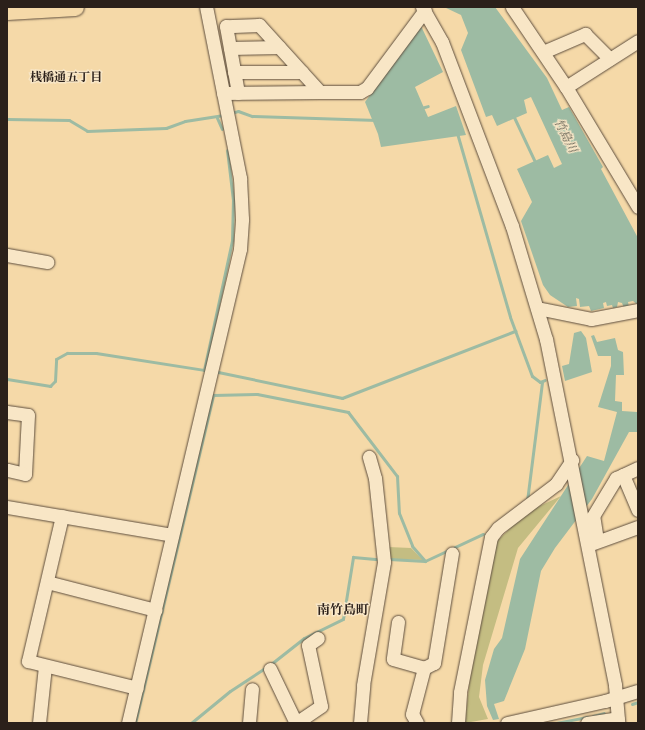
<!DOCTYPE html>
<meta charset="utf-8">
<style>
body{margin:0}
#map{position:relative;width:645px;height:730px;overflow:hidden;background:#f5d9a8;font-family:"IM FELL Great Primer","Noto Serif JP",serif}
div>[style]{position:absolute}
.green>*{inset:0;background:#c4bd82}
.water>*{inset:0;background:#9dbba3}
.stream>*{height:3px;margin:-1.5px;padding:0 1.5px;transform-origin:1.5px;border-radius:1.5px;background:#9dbba3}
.roads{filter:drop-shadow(0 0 1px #5e4e3e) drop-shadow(0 0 1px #5e4e3e)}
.minor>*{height:13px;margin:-6.5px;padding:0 6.5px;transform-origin:6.5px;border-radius:6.5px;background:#f8e6c6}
.major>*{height:17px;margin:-8.5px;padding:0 8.5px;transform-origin:8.5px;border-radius:8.5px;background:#f5d9a8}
span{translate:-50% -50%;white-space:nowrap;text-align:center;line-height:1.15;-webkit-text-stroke:3px #f8e6c6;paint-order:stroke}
.neighbourhood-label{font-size:12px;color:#2b201a;font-weight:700}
.water-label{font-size:12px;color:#4d4e43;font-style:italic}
.quarter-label{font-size:13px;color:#2b201a;font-weight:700}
.frame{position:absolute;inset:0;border:8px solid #2b201a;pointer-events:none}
</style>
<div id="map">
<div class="green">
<i style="clip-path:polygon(561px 496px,518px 548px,483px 665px,479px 697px,488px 719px,465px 723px,471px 668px,493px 545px,527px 512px)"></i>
<i style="clip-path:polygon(388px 547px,411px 548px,423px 560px,389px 559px)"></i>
</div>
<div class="water">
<i style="clip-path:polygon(444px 7px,495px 7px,547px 78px,562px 110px,569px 107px,603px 167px,601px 169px,638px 238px,638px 305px,633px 301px,628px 302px,629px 307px,624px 308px,622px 303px,618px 302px,617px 307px,613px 308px,612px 305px,607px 306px,606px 302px,603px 303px,604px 308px,591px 311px,589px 306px,580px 307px,579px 299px,576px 298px,577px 306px,568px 307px,550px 295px,543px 285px,521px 221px,532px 202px,517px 169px,548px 155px,554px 168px,562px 164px,531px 97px,524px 100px,527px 113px,497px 126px,492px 115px,486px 117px,461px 50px,468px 33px,461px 15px)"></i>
<i style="clip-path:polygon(421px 26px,443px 72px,415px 87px,428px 117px,456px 106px,466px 135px,381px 147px,378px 134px,365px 102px)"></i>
<i style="clip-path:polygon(581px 331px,586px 338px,592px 372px,565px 381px,562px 366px,569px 364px,574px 333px)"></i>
<i style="clip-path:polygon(594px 335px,597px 342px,615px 338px,618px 350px,623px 352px,624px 375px,616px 375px,615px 401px,622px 402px,622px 411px,637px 412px,638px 432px,629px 432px,592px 499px,555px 548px,541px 571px,525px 649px,504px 701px,494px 704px,499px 719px,493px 720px,487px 706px,485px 680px,494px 649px,502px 638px,520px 559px,587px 456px,604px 461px,617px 412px,598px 407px,611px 366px,611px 356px,598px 356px,591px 336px)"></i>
</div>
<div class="stream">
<i style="left:421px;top:108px;width:7px;rotate:-16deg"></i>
<i style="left:231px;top:113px;width:7px;rotate:-16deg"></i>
<i style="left:238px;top:111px;width:15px;rotate:20deg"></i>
<i style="left:252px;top:116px;width:125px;rotate:1.8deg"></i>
<i style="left:513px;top:115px;width:54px;rotate:64.9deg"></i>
<i style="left:217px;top:118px;width:12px;rotate:66deg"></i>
<i style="left:7px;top:119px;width:62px;rotate:0.9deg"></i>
<i style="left:69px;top:120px;width:21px;rotate:31deg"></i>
<i style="left:87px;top:131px;width:79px;rotate:-2.2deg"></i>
<i style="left:166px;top:128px;width:20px;rotate:-20deg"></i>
<i style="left:185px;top:121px;width:39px;rotate:-9deg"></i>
<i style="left:457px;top:133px;width:191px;rotate:73.9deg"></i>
<i style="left:510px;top:317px;width:63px;rotate:69.6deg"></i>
<i style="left:532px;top:376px;width:10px;rotate:37deg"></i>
<i style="left:540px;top:382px;width:5px;rotate:-22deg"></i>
<i style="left:218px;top:372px;width:127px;rotate:11.8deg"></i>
<i style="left:342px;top:398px;width:186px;rotate:-21.2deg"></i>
<i style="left:7px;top:379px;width:44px;rotate:9.2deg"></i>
<i style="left:50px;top:386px;width:7px;rotate:-45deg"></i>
<i style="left:55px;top:381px;width:22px;rotate:-87deg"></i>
<i style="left:56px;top:359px;width:13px;rotate:-29deg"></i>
<i style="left:67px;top:353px;width:29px"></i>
<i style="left:96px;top:353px;width:109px;rotate:8.9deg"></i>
<i style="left:204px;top:370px;width:133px;rotate:-77.8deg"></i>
<i style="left:232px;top:240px;width:40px;rotate:-88.6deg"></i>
<i style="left:233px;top:200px;width:50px;rotate:-96.8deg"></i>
<i style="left:527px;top:501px;width:120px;rotate:-82.8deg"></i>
<i style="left:389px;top:559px;width:36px;rotate:3deg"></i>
<i style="left:425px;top:561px;width:64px;rotate:-25deg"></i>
<i style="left:632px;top:704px;width:6px;rotate:-18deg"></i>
<i style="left:593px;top:716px;width:11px;rotate:-15deg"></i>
<i style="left:135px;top:723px;width:337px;rotate:-76.6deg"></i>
<i style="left:213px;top:395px;width:44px;rotate:-1.3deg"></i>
<i style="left:257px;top:394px;width:93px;rotate:11.2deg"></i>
<i style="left:348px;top:412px;width:81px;rotate:52.6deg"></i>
<i style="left:397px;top:476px;width:37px;rotate:87deg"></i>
<i style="left:399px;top:513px;width:35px;rotate:68deg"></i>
<i style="left:412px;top:546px;width:20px;rotate:49deg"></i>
<i style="left:191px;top:723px;width:50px;rotate:-39.4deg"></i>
<i style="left:230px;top:691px;width:49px;rotate:-33.4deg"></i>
<i style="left:271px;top:664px;width:42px;rotate:-38.2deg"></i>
<i style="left:304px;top:638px;width:43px;rotate:-26deg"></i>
<i style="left:343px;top:619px;width:63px;rotate:-80.8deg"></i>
<i style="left:353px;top:557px;width:25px;rotate:5deg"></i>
<i style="left:556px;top:723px;width:32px;rotate:-11deg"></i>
</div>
<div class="roads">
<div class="minor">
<i style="left:422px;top:7px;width:40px;rotate:60.3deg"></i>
<i style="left:442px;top:42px;width:197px;rotate:69.2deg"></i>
<i style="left:512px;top:226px;width:118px;rotate:73.3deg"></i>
<i style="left:546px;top:339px;width:353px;rotate:78.7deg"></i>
<i style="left:615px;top:685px;width:38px;rotate:85deg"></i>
<i style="left:512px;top:7px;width:97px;rotate:56deg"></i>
<i style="left:566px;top:87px;width:140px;rotate:59deg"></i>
<i style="left:230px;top:48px;width:49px;rotate:-1.2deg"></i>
<i style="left:543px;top:52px;width:46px;rotate:-23.2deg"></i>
<i style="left:585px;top:34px;width:35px;rotate:45deg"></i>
<i style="left:234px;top:72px;width:68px"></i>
<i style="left:566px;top:87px;width:85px;rotate:-32.6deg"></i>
<i style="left:320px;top:92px;width:40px"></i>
<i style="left:360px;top:92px;width:8px;rotate:-30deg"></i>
<i style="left:367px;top:88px;width:97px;rotate:-53.4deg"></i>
<i style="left:223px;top:93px;width:97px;rotate:-0.6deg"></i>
<i style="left:320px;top:92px;width:91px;rotate:-132.3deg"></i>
<i style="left:259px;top:25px;width:33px;rotate:178deg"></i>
<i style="left:226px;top:26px;width:68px;rotate:79.8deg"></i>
<i style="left:7px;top:255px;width:41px;rotate:9.9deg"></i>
<i style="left:537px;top:308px;width:55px;rotate:11.5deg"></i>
<i style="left:591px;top:319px;width:48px;rotate:-10.8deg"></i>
<i style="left:7px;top:412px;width:21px;rotate:8deg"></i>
<i style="left:28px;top:415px;width:59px;rotate:92.9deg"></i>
<i style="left:25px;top:474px;width:18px;rotate:-167deg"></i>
<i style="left:638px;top:468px;width:17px;rotate:155deg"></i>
<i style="left:623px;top:475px;width:38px;rotate:67deg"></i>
<i style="left:7px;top:507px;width:167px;rotate:9.6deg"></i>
<i style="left:62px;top:516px;width:149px;rotate:103.2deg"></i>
<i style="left:28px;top:661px;width:112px;rotate:13.9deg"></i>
<i style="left:597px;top:540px;width:24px;rotate:-99deg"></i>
<i style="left:593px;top:516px;width:44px;rotate:-58.8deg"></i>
<i style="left:616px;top:478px;width:8px;rotate:-23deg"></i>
<i style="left:591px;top:544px;width:50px;rotate:-19.9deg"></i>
<i style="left:47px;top:582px;width:112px;rotate:14.5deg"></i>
<i style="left:398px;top:622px;width:37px;rotate:98deg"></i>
<i style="left:393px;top:659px;width:32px;rotate:16deg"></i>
<i style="left:270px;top:669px;width:60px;rotate:64.3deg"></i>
<i style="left:296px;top:723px;width:30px;rotate:-34deg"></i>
<i style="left:321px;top:706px;width:62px;rotate:-102deg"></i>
<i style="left:308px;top:645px;width:12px;rotate:-35deg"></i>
<i style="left:39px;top:723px;width:57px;rotate:-84deg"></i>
<i style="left:128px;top:723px;width:487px;rotate:-76.7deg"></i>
<i style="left:240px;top:249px;width:30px;rotate:-86deg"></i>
<i style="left:242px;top:219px;width:41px;rotate:-92.8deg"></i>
<i style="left:240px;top:178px;width:174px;rotate:-101.2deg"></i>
<i style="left:249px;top:723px;width:34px;rotate:-85deg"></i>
<i style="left:360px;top:723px;width:38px;rotate:-85deg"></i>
<i style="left:363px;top:685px;width:125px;rotate:-80.3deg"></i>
<i style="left:384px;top:562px;width:84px;rotate:-96.1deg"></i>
<i style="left:375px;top:478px;width:22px;rotate:-106deg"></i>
<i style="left:417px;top:723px;width:10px;rotate:-119deg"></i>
<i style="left:412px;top:714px;width:48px;rotate:-75.4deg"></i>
<i style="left:424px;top:668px;width:11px;rotate:-27deg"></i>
<i style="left:434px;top:663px;width:111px;rotate:-80.7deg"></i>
<i style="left:458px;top:723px;width:31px;rotate:-86deg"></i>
<i style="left:460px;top:692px;width:158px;rotate:-78.7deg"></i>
<i style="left:491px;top:537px;width:11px;rotate:-52deg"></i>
<i style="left:498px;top:528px;width:73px;rotate:-37.2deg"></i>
<i style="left:556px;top:484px;width:29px;rotate:-56deg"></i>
<i style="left:507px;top:723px;width:100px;rotate:-12.7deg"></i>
<i style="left:605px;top:701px;width:34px;rotate:-17deg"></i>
<i style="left:587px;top:723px;width:31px;rotate:-9deg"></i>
</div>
<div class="major">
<i style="left:7px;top:11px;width:68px;rotate:-3.4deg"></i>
</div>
</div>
<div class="neighbourhood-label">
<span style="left:66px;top:78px">桟橋通五丁目</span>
</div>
<div class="water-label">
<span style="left:565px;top:136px;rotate:63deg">竹島川</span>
</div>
<div class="quarter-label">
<span style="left:343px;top:610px">南竹島町</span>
</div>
<div class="frame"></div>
</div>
